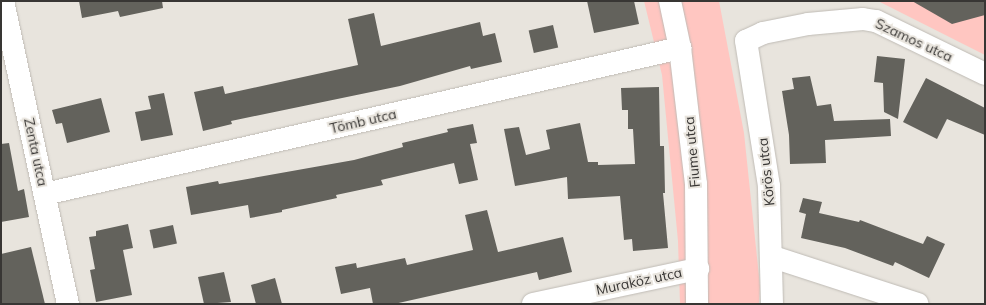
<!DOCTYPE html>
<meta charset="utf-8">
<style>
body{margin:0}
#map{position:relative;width:986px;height:305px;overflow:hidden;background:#e8e4dd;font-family:Mulish,sans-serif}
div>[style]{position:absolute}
.green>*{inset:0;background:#ffc6c1}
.building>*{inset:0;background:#63625c;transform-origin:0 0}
.roads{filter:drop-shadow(0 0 1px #bfbbb5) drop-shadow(0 0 1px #bfbbb5)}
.street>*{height:22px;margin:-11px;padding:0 11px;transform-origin:11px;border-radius:11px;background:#fff}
span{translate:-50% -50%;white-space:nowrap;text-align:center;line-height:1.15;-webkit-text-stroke:4px #e8e4dd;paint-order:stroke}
.street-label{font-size:14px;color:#383634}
.frame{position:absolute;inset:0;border:2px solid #383634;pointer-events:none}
</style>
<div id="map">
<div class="green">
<i style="clip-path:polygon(644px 1px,719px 1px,744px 133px,760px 286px,759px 304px,680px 304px,678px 241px,662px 75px)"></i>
<i style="clip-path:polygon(878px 1px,985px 1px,985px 55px)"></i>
</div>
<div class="building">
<i style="clip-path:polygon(79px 1px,162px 1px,163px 8px,120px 17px,118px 11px,82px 18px)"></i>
<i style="clip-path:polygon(587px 1px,634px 1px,639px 24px,594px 33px)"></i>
<i style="clip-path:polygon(912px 1px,985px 1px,985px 15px,952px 24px)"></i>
<i style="clip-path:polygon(374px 13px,381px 46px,480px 22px,483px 36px,495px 33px,502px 62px,471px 69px,470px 66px,400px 86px,231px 121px,232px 124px,203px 131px,194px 92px,223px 86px,225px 94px,358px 65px,348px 19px)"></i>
<i style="left:553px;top:25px;width:23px;height:25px;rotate:77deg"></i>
<i style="clip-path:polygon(877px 56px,905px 59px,898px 119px,884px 112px,883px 83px,874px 82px)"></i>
<i style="clip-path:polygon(810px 76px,817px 106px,831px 104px,834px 121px,890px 119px,891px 136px,825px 140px,826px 163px,790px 164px,789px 135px,782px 91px,794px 89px,792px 78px)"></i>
<i style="clip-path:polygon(926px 78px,985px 108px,985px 135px,947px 119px,937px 139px,903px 122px)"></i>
<i style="clip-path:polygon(659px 87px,660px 146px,664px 146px,665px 193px,663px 193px,668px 248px,633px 251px,632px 239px,624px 240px,620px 196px,568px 199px,567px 177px,515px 186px,504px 129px,519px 127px,526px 155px,550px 149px,546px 130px,580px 123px,588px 162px,598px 162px,598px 165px,635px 164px,633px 129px,628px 129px,628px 110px,622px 110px,621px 88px)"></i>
<i style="clip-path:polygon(164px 93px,173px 135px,141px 141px,135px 112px,151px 109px,148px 96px)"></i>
<i style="clip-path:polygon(101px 98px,110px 132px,67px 143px,62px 123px,56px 124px,52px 110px)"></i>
<i style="clip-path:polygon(473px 124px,477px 143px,470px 144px,478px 180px,459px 184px,454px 163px,381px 180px,383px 185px,336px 195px,337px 198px,282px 210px,282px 212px,250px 218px,248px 205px,191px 215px,186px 187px,218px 181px,219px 184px,354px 160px,403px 147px,402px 143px,448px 132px,447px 129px)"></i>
<i style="clip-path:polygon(9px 143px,18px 191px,24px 189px,29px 217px,1px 222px,1px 144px)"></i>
<i style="clip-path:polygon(803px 198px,822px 202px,819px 213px,859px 222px,860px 220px,923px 244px,927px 236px,945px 244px,929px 278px,895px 262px,893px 266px,845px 248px,801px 238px,806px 214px,799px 212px)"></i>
<i style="clip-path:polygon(487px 210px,498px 252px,563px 237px,572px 272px,539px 280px,537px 272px,394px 304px,373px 304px,370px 288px,341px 294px,335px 267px,356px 263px,357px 268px,405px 258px,407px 265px,473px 250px,465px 215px)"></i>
<i style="clip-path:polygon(128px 224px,133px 248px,123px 250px,132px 295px,96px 302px,90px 270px,95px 269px,89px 237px,96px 236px,96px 231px)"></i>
<i style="left:173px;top:225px;width:19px;height:24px;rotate:78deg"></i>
<i style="clip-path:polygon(31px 247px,45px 304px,1px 304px,1px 254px)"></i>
<i style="clip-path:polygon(224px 272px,231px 302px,204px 304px,198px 277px)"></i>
<i style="clip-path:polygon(275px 278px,282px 304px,256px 304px,251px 285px)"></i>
</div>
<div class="roads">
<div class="street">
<i style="left:3px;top:1px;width:310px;rotate:77.9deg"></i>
<i style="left:670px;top:1px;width:48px;rotate:78deg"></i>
<i style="left:680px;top:48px;width:137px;rotate:83.3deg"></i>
<i style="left:696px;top:184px;width:120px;rotate:89.5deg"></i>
<i style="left:45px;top:194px;width:652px;rotate:-12.95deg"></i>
<i style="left:773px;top:257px;width:152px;rotate:18deg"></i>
<i style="left:533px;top:304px;width:169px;rotate:-12deg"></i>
<i style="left:772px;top:304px;width:118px;rotate:-91.5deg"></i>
<i style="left:769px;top:186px;width:147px;rotate:-99deg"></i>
<i style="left:746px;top:41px;width:19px;rotate:-25deg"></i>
<i style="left:763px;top:33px;width:46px;rotate:-11.3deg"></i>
<i style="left:808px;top:24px;width:55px;rotate:-5.2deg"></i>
<i style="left:863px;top:19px;width:13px;rotate:9deg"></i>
<i style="left:876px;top:21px;width:121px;rotate:25.9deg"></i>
</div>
</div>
<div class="street-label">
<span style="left:914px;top:40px;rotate:25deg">Szamos utca</span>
<span style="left:363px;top:121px;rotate:-13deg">Tömb utca</span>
<span style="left:36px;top:152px;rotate:78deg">Zenta utca</span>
<span style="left:692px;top:152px;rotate:-95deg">Fiume utca</span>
<span style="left:766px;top:172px;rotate:-96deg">Körös utca</span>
<span style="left:639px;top:281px;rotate:-12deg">Muraköz utca</span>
</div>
<div class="frame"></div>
</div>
